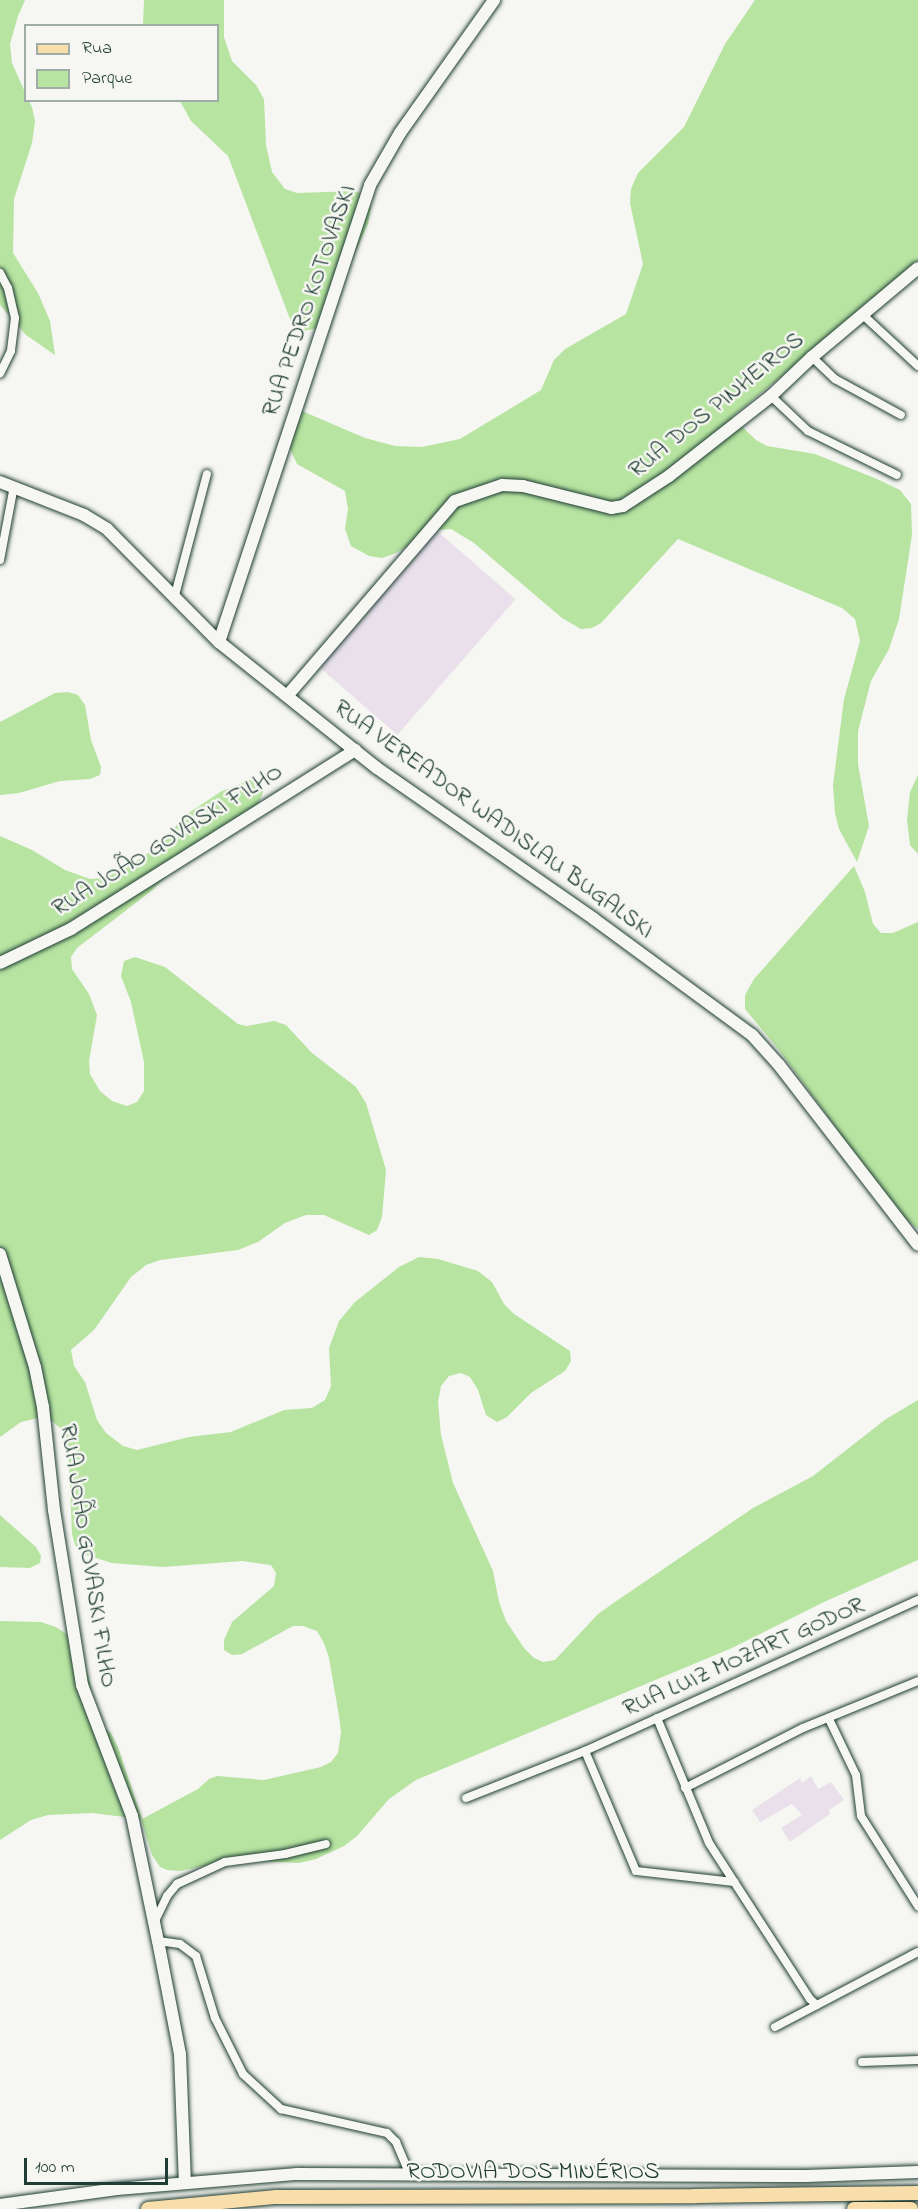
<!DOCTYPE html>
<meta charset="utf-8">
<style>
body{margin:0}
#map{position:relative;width:918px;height:2209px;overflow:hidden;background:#f6f6f2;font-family:"Indie Flower",sans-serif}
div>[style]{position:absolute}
.built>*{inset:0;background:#e9e0eb;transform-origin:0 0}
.green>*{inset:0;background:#b7e4a1}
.roads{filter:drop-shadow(0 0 2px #1f3d34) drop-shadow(0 0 2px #1f3d34)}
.street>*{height:8px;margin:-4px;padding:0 4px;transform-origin:4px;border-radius:4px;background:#f6f6f2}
.secondary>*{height:12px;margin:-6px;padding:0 6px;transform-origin:6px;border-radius:6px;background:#f6f6f2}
.primary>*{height:14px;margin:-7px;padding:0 7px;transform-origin:7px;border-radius:7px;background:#f8deab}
span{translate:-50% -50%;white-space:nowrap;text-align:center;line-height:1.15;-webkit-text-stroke:5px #f6f6f2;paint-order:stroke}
.street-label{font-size:24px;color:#1f3d34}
.legend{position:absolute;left:24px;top:24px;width:195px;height:78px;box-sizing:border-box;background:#f6f6f2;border:2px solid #a0aca6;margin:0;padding:8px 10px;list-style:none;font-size:18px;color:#1f3d34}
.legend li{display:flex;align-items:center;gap:12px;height:30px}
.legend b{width:30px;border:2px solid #a0aca6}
.scale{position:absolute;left:24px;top:2158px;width:144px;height:27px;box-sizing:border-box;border:3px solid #1f3d34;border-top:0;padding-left:8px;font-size:18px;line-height:21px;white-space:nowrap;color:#1f3d34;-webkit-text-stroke:4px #f6f6f2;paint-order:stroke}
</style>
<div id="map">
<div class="built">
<i style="left:437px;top:531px;width:104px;height:180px;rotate:41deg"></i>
<i style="clip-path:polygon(811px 1776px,818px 1789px,831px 1782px,844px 1800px,829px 1810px,830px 1814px,790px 1842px,781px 1828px,802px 1815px,792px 1804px,760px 1822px,752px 1810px,800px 1778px,802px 1783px)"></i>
</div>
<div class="green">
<i style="clip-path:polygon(0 0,25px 0,18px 16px,10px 44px,12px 63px,25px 92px,26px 100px,29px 101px,32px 107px,35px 121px,32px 143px,14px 199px,13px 253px,38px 293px,50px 321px,55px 355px,26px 335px,0 305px)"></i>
<i style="clip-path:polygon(144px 0,224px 0,224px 37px,232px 61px,256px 85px,264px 99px,266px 145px,272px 172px,285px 189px,297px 193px,356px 191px,368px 199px,371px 208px,368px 224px,322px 327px,304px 331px,293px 327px,228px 156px,191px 121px,180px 101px,218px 100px,218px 26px,143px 25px)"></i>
<i style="clip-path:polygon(755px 0,918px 0,918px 263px,732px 417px,756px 440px,767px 446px,815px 454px,877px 479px,900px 490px,911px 504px,912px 535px,899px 619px,889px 649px,871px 681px,858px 731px,858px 764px,869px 826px,857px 862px,839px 829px,835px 813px,833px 785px,844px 699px,860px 641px,855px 619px,842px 608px,678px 539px,601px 623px,592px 628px,581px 629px,562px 618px,474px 543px,451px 529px,436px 530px,396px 553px,382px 558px,369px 556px,351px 546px,345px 529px,348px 509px,345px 491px,297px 464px,290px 449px,295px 408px,365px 438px,395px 446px,422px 447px,460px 439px,541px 390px,554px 360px,565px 349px,626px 314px,643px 264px,630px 203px,631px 189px,638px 173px,684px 127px,725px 44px)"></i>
<i style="clip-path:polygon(68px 692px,78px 695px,85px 705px,91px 740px,101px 767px,100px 775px,90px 779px,60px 781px,19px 793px,0 795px,0 722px,55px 693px)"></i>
<i style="clip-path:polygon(918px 775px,918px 854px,910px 845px,907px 820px,910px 792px)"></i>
<i style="clip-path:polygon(250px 780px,261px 783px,264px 790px,259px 802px,249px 814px,179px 864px,150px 892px,77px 948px,71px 957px,72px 969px,89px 994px,97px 1015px,89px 1061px,90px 1074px,100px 1091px,112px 1101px,127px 1106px,137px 1102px,144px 1091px,144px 1062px,131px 1002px,121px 976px,124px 961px,135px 957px,165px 967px,238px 1024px,247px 1026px,274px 1021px,286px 1025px,312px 1053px,356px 1087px,366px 1103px,386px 1170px,382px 1217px,377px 1230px,369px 1235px,324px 1215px,306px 1215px,285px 1223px,258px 1242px,238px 1250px,160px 1260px,146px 1265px,131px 1277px,94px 1330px,71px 1350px,74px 1366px,85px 1382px,97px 1420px,106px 1433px,123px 1446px,137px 1450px,189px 1437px,231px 1432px,284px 1410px,312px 1408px,325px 1400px,331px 1386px,329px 1348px,339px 1321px,355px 1302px,399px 1267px,419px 1257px,438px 1259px,478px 1271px,492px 1282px,504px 1304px,514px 1314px,570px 1351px,571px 1361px,565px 1371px,531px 1393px,507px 1417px,497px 1422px,486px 1415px,478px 1390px,470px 1377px,461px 1373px,449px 1376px,441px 1386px,438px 1402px,441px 1435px,453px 1483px,493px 1571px,499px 1602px,506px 1621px,524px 1648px,534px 1658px,543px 1662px,555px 1660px,598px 1614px,615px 1602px,753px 1508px,813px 1476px,886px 1419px,918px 1400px,918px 1560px,824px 1602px,732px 1648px,416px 1780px,389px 1799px,357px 1836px,344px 1846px,316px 1859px,299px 1863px,233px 1860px,180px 1871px,167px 1870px,160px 1867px,152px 1855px,141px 1819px,92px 1813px,48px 1815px,31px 1820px,0 1840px,0 1621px,41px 1622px,56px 1627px,73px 1638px,80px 1649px,90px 1681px,93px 1701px,103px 1727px,111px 1733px,118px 1747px,142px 1819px,198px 1789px,209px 1779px,217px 1776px,264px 1780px,321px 1767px,331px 1762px,338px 1753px,341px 1732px,339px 1716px,329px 1658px,324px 1643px,317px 1631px,303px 1626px,293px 1626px,242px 1654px,232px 1655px,224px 1650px,224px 1640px,232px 1622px,274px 1586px,276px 1573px,271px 1565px,242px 1561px,163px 1567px,112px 1563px,83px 1554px,75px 1545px,72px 1534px,69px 1464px,67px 1447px,61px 1429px,52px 1421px,38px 1418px,21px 1422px,0 1437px,0 836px,32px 850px,65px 870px,90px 879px,104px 878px,129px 866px,150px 852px,190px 812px,222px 791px)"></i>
<i style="clip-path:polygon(854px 866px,865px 892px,873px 924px,881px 933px,893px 933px,918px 922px,918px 1229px,899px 1214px,779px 1050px,745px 1009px,745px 995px,754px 979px)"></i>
<i style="clip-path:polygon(0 1515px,36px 1547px,41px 1556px,40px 1563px,30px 1568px,0 1567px)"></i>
</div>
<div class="roads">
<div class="street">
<i style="left:0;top:273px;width:17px;rotate:62deg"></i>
<i style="left:8px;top:288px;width:31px;rotate:77deg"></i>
<i style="left:15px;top:318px;width:33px;rotate:97deg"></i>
<i style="left:11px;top:351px;width:25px;rotate:116deg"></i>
<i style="left:863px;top:315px;width:75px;rotate:42.8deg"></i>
<i style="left:812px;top:357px;width:32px;rotate:44deg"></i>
<i style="left:835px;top:379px;width:75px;rotate:28.6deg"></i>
<i style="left:771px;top:396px;width:51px;rotate:43.4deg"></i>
<i style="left:808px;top:431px;width:99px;rotate:26.3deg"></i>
<i style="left:0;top:560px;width:75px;rotate:-79.3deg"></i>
<i style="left:175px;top:595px;width:125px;rotate:-75.2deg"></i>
<i style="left:657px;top:1718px;width:135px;rotate:67.4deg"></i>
<i style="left:709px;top:1843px;width:186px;rotate:57.1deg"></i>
<i style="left:810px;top:1999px;width:9px;rotate:41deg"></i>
<i style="left:829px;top:1719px;width:62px;rotate:64.3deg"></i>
<i style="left:856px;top:1775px;width:41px;rotate:83deg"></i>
<i style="left:861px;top:1816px;width:107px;rotate:57.7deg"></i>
<i style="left:585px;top:1751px;width:130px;rotate:67deg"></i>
<i style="left:636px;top:1871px;width:99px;rotate:6.4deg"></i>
<i style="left:685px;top:1788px;width:132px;rotate:-27deg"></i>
<i style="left:803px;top:1728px;width:124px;rotate:-22.2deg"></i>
<i style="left:466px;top:1798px;width:128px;rotate:-21.6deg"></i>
<i style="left:585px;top:1751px;width:366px;rotate:-24.4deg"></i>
<i style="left:154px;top:1923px;width:30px;rotate:-64deg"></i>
<i style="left:167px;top:1896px;width:16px;rotate:-50deg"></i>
<i style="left:177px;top:1884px;width:53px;rotate:-24.6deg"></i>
<i style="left:225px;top:1862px;width:61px;rotate:-7.6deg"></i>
<i style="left:285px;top:1854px;width:42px;rotate:-13.7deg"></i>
<i style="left:158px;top:1941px;width:22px;rotate:8deg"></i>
<i style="left:180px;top:1944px;width:20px;rotate:37deg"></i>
<i style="left:196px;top:1956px;width:65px;rotate:73deg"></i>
<i style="left:215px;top:2018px;width:63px;rotate:63.4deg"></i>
<i style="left:243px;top:2074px;width:52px;rotate:42.6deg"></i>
<i style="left:281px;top:2109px;width:109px;rotate:12.8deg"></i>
<i style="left:387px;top:2133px;width:13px;rotate:45deg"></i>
<i style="left:396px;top:2142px;width:34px;rotate:67deg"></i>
<i style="left:775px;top:2027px;width:161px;rotate:-27.7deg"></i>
<i style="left:862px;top:2062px;width:56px;rotate:-2deg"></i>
</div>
<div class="secondary">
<i style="left:0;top:482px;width:90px;rotate:21.4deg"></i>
<i style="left:84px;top:515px;width:27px;rotate:31deg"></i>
<i style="left:107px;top:529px;width:159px;rotate:45.3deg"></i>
<i style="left:219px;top:642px;width:202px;rotate:38.6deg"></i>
<i style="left:377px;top:768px;width:264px;rotate:34.8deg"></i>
<i style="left:594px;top:919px;width:196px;rotate:36.3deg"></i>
<i style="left:752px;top:1035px;width:40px;rotate:48deg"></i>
<i style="left:779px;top:1065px;width:227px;rotate:52.3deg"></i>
<i style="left:219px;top:642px;width:481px;rotate:-71.7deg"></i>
<i style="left:370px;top:185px;width:60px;rotate:-60deg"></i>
<i style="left:400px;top:133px;width:163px;rotate:-54.7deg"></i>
<i style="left:287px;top:696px;width:257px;rotate:-49.3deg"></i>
<i style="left:455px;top:501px;width:50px;rotate:-18.8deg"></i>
<i style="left:502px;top:485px;width:21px;rotate:3deg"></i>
<i style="left:523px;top:486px;width:91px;rotate:14deg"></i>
<i style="left:611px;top:508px;width:12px;rotate:-9deg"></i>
<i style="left:623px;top:506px;width:55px;rotate:-33.1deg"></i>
<i style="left:669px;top:476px;width:130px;rotate:-38.1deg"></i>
<i style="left:771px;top:396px;width:57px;rotate:-43.6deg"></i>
<i style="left:812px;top:357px;width:138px;rotate:-40deg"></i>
<i style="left:0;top:963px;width:79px;rotate:-25.6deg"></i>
<i style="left:71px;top:929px;width:336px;rotate:-32.2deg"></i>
<i style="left:0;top:1254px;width:118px;rotate:72.8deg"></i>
<i style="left:35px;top:1367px;width:41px;rotate:78.7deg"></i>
<i style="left:43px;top:1407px;width:104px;rotate:83.9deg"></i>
<i style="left:54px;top:1510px;width:177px;rotate:80.9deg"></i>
<i style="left:82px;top:1685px;width:140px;rotate:69.1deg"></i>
<i style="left:132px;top:1816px;width:128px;rotate:78.3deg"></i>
<i style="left:158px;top:1941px;width:115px;rotate:79deg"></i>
<i style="left:180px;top:2054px;width:129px;rotate:87.8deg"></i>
<i style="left:0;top:2205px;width:118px;rotate:-7.8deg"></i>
<i style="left:117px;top:2189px;width:181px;rotate:-4.8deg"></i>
<i style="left:297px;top:2174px;width:509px;rotate:0.23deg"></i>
<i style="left:806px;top:2176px;width:112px;rotate:-2deg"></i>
</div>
<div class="primary">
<i style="left:148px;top:2209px;width:129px;rotate:-5.4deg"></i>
<i style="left:276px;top:2197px;width:419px;rotate:-0.1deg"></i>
<i style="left:695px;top:2196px;width:223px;rotate:-0.8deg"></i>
<i style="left:854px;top:2209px;width:57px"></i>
</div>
</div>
<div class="street-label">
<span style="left:310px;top:301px;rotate:-71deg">RUA PEDRO KOTOVASKI</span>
<span style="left:717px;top:406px;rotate:-39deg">RUA DOS PINHEIROS</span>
<span style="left:493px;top:820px;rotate:36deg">RUA VEREADOR WADISLAU BUGALSKI</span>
<span style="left:168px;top:841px;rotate:-32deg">RUA JOÃO GOVASKI FILHO</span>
<span style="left:87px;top:1556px;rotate:81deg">RUA JOÃO GOVASKI FILHO</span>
<span style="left:744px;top:1658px;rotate:-24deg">RUA LUIZ MOZART GODOR</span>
<span style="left:533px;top:2173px">RODOVIA DOS MINÉRIOS</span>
</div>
<ul class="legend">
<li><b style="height:8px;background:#f8deab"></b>Rua</li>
<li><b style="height:16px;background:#b7e4a1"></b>Parque</li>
</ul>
<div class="scale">100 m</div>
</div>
